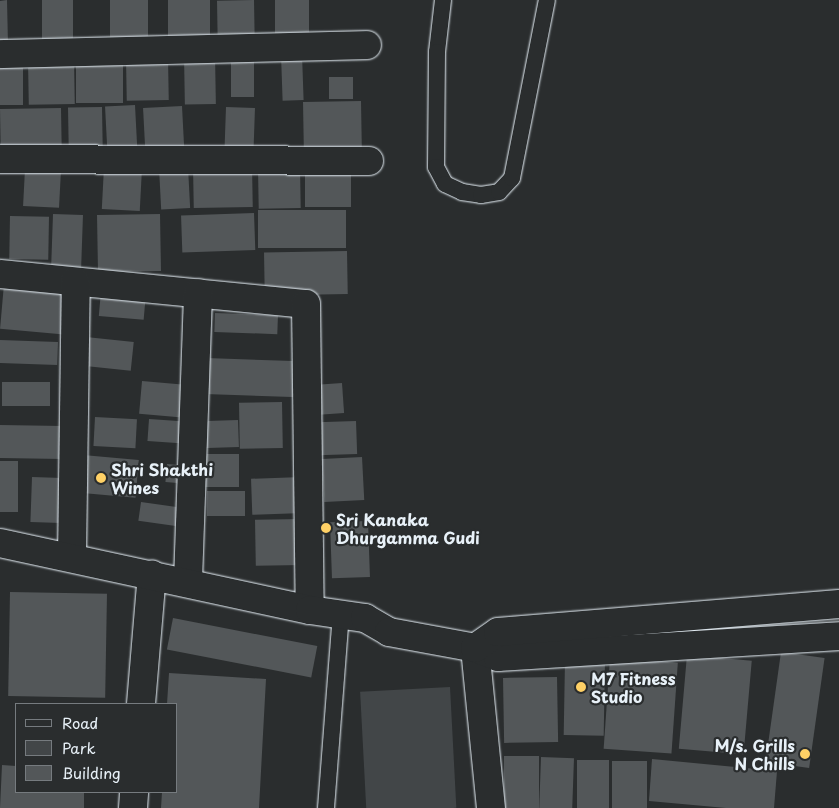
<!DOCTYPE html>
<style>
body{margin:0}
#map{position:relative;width:839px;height:808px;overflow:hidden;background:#2a2d2e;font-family:"Playpen Sans",sans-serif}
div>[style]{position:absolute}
.green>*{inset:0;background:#424648;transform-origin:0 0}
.building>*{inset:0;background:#535759;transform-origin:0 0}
.roads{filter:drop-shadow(0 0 1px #e8f1f8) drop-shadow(0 0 1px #e8f1f8)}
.lane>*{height:16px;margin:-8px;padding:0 8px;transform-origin:8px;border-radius:8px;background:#2a2d2e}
.street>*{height:28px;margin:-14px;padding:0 14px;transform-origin:14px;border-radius:14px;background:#2a2d2e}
.secondary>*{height:28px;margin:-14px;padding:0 14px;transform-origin:14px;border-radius:14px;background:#2a2d2e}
.dots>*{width:14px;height:14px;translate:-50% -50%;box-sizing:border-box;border:2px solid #2a2d2e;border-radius:50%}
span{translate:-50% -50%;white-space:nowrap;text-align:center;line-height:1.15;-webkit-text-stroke:4.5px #2a2d2e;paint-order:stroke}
.poi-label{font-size:16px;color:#e8f1f8;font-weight:700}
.left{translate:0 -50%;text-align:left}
.right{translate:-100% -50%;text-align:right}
.legend{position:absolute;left:15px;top:703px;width:162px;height:90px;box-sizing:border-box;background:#2a2d2e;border:1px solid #767b7f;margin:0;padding:6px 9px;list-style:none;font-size:15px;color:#e8f1f8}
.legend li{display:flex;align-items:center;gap:10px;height:25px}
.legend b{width:25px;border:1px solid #767b7f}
</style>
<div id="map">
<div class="green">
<i style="left:450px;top:687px;width:121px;height:90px;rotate:87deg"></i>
</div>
<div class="building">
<i style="clip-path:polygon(7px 0,8px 45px,0 45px,0 1px)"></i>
<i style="left:42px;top:0;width:31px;height:40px"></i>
<i style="left:110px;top:0;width:38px;height:40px"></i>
<i style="left:168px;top:0;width:42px;height:40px"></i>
<i style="left:254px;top:0;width:39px;height:37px;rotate:89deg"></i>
<i style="left:275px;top:0;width:34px;height:42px"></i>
<i style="left:215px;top:54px;width:50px;height:31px;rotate:89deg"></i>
<i style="left:302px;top:54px;width:46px;height:21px;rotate:88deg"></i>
<i style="left:76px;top:57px;width:47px;height:46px"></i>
<i style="left:168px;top:57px;width:43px;height:42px;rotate:89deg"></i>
<i style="left:231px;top:57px;width:23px;height:40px"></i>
<i style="left:0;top:59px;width:23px;height:46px"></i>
<i style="left:74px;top:59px;width:45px;height:46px;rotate:89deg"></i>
<i style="left:329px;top:77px;width:24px;height:22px"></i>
<i style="left:361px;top:101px;width:54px;height:58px;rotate:89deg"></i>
<i style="left:135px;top:105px;width:42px;height:30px;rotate:87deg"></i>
<i style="left:182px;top:106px;width:40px;height:39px;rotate:87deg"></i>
<i style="left:102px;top:107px;width:43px;height:34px;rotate:89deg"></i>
<i style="left:226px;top:107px;width:29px;height:39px;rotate:2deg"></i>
<i style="left:61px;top:108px;width:39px;height:61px;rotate:89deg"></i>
<i style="left:252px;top:164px;width:43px;height:59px;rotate:89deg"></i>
<i style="left:104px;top:167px;width:38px;height:42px;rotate:3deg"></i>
<i style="left:188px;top:167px;width:41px;height:29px;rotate:87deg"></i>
<i style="left:300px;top:167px;width:41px;height:42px;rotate:89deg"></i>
<i style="left:351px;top:167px;width:40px;height:46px;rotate:90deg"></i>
<i style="left:25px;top:169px;width:36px;height:37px;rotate:3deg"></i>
<i style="left:346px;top:210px;width:38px;height:88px;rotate:90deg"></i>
<i style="left:254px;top:213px;width:37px;height:73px;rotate:88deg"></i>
<i style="left:53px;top:214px;width:30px;height:55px;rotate:2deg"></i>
<i style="left:160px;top:214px;width:57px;height:63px;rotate:89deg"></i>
<i style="left:10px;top:216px;width:39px;height:43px;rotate:1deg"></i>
<i style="left:347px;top:251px;width:43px;height:83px;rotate:89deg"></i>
<i style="left:4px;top:284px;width:67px;height:45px;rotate:5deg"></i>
<i style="left:101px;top:291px;width:45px;height:25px;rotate:5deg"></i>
<i style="left:215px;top:313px;width:63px;height:19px;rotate:2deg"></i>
<i style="left:86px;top:337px;width:48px;height:29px;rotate:6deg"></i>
<i style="left:0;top:340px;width:58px;height:23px;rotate:2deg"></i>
<i style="left:206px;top:358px;width:95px;height:36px;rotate:2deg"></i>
<i style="left:142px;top:381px;width:43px;height:33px;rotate:5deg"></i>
<i style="left:2px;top:382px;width:48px;height:24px"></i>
<i style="left:342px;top:383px;width:30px;height:32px;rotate:86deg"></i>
<i style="left:282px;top:402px;width:46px;height:43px;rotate:89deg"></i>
<i style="left:95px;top:417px;width:42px;height:29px;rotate:3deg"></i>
<i style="left:149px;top:419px;width:40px;height:22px;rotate:4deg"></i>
<i style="left:238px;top:420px;width:27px;height:39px;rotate:88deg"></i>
<i style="left:356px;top:421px;width:33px;height:39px;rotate:88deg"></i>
<i style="left:0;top:425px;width:63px;height:33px;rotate:1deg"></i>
<i style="left:239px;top:454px;width:33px;height:37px;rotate:90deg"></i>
<i style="left:83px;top:455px;width:56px;height:38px;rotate:5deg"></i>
<i style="left:362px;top:457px;width:43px;height:40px;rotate:87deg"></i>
<i style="left:0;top:461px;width:18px;height:51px"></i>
<i style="left:167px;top:464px;width:24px;height:18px;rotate:5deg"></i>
<i style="left:32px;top:477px;width:38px;height:45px;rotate:2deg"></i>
<i style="left:302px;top:477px;width:36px;height:51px;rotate:88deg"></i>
<i style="left:207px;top:491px;width:38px;height:25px"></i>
<i style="left:141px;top:502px;width:43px;height:19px;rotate:8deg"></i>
<i style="left:302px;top:519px;width:46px;height:47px;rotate:89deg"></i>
<i style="left:368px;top:521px;width:56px;height:38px;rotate:88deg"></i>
<i style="left:10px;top:592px;width:97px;height:104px;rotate:1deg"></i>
<i style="left:173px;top:618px;width:147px;height:32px;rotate:11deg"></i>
<i style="left:781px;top:652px;width:44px;height:111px;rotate:8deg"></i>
<i style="left:687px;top:655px;width:65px;height:94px;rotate:5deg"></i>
<i style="left:610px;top:658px;width:68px;height:91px;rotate:4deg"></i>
<i style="left:565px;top:660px;width:40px;height:75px;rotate:1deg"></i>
<i style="clip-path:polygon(169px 673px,266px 679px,259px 808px,161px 808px,162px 792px,176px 792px,176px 704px,167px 704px)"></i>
<i style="left:557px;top:677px;width:65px;height:54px;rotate:89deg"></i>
<i style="left:504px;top:756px;width:35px;height:52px"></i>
<i style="left:541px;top:757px;width:33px;height:51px;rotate:2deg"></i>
<i style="clip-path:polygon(652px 759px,777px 771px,774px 808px,726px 808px,649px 801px)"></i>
<i style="left:577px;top:760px;width:32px;height:48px"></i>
<i style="left:612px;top:761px;width:35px;height:47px"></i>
<i style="clip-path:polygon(2px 765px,16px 766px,16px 792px,84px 792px,84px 808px,0 808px)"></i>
</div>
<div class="roads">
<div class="lane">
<i style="left:443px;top:0;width:52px;rotate:96.6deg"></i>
<i style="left:437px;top:52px;width:115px;rotate:90.5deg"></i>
<i style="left:436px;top:167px;width:19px;rotate:62deg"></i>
<i style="left:445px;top:184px;width:19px;rotate:25deg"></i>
<i style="left:462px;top:192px;width:19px;rotate:9deg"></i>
<i style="left:481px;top:195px;width:18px;rotate:-9deg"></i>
<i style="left:499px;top:192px;width:19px;rotate:-47deg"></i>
<i style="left:512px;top:178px;width:181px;rotate:-78.9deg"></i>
<i style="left:326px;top:808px;width:195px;rotate:-85.6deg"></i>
</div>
<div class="street">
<i style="left:0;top:54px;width:367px;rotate:-1.4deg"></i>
<i style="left:0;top:159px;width:369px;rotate:0.3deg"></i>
<i style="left:0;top:274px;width:307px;rotate:5.6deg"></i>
<i style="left:306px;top:304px;width:306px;rotate:89.3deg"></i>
<i style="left:72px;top:556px;width:274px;rotate:-89.2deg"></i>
<i style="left:188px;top:581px;width:288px;rotate:-88deg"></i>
<i style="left:475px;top:648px;width:161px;rotate:84.3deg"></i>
<i style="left:141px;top:704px;width:130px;rotate:-85.2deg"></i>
<i style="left:133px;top:808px;width:16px;rotate:-86deg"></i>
</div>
<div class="secondary">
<i style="left:0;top:543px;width:317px;rotate:12.2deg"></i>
<i style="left:310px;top:610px;width:56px;rotate:8.3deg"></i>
<i style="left:365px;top:618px;width:28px;rotate:30deg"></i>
<i style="left:389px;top:632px;width:87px;rotate:10.5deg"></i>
<i style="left:475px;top:648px;width:25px;rotate:21deg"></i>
<i style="left:498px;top:657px;width:342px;rotate:-3.5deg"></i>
<i style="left:475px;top:648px;width:28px;rotate:-35deg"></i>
<i style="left:498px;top:632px;width:342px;rotate:-4.7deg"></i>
</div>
</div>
<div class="dots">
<i style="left:101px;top:478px;background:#ffd166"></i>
<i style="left:326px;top:528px;background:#ffd166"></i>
<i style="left:581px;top:687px;background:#ffd166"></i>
<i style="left:805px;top:754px;background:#ffd166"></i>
</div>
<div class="poi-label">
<span class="left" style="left:111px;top:478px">Shri Shakthi<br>Wines</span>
<span class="left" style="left:336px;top:528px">Sri Kanaka<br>Dhurgamma Gudi</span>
<span class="left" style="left:591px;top:687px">M7 Fitness<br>Studio</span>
<span class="right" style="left:795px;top:754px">M/s. Grills<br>N Chills</span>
</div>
<ul class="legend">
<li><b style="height:6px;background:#2a2d2e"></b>Road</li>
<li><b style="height:14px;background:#424648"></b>Park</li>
<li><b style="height:14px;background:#535759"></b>Building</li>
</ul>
</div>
